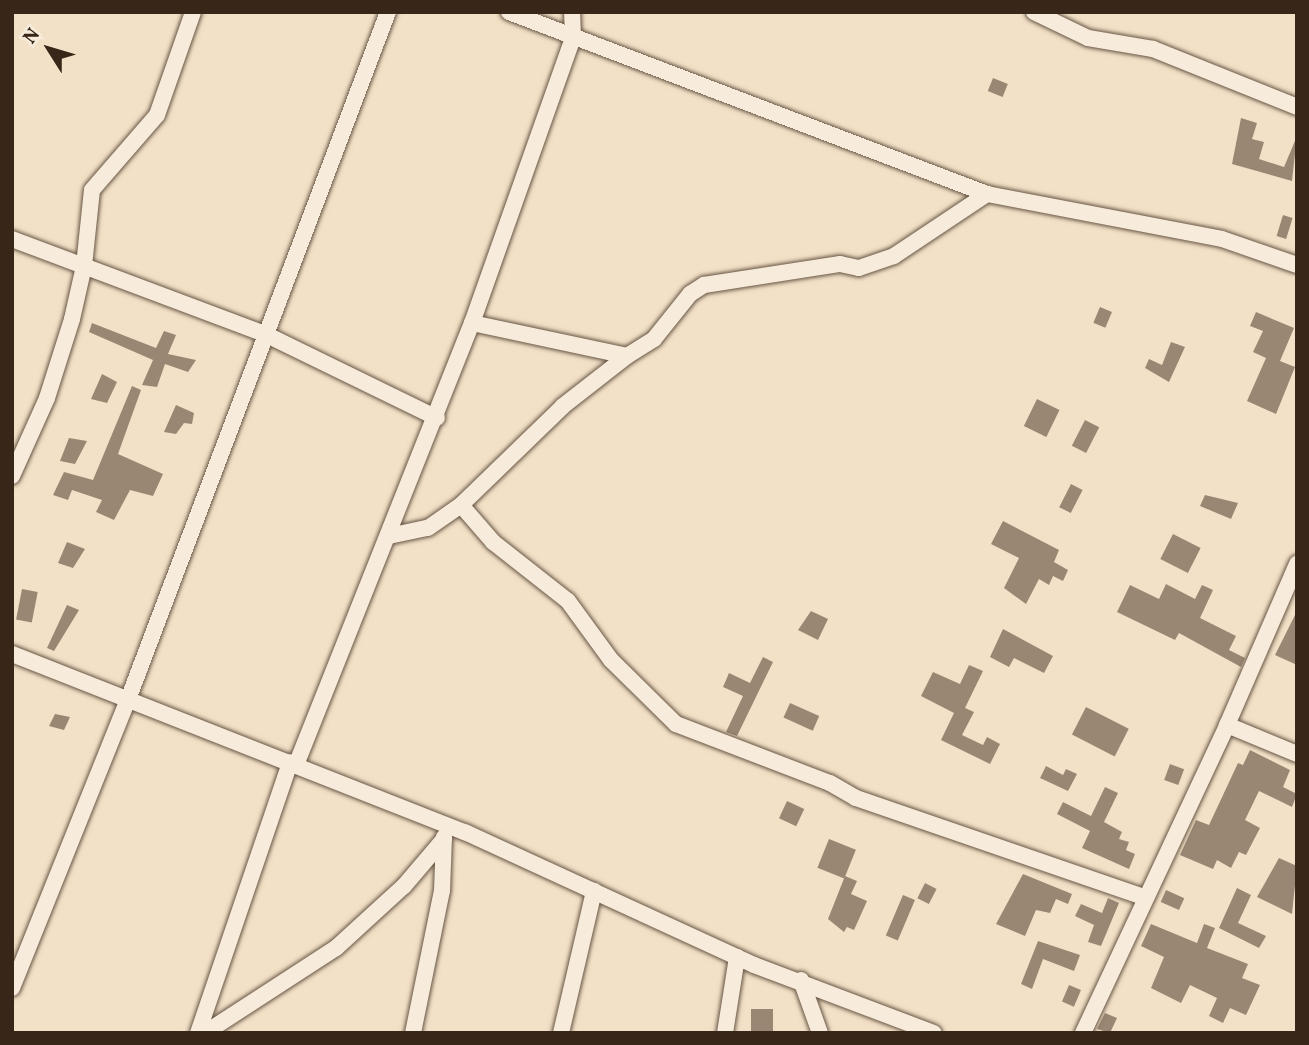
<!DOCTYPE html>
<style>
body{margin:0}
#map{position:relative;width:1309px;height:1045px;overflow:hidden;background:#f3e1c7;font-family:Vollkorn,serif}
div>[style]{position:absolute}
.building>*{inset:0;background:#998773;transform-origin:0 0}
.roads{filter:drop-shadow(0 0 2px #675544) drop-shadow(0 0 2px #675544)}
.minor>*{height:16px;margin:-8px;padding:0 8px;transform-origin:8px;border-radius:8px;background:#f7ecdb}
span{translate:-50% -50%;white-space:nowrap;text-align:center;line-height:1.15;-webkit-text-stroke:7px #f7ecdb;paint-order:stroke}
.frame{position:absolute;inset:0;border:14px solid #382619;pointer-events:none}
.north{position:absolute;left:14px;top:14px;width:70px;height:70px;-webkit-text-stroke:5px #f7ecdb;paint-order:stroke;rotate:307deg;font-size:19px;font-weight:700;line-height:28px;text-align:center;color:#382619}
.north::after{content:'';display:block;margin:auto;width:24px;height:32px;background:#382619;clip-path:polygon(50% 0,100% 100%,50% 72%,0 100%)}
</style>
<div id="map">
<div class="building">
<i style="left:993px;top:78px;width:16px;height:14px;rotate:22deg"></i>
<i style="clip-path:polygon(1241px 118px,1257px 123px,1252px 139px,1264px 142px,1259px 159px,1284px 167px,1297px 136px,1292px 181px,1232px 164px)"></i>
<i style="left:1283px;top:215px;width:10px;height:22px;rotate:17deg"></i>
<i style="left:1100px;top:307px;width:13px;height:17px;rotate:23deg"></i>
<i style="clip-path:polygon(1256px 312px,1294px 328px,1280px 361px,1295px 367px,1276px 414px,1247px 401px,1266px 358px,1253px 352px,1263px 331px,1250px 326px)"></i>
<i style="clip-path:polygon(92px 323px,156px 348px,164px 331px,176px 335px,168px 354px,196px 360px,188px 372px,165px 364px,157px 387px,142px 385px,153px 360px,89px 332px)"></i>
<i style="clip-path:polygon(1171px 342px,1185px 347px,1169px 382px,1145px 368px,1149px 359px,1162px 365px)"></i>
<i style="clip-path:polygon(102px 374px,117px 382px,107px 403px,91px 399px)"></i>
<i style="clip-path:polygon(132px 386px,141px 390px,118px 454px,163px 474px,153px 496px,130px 490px,114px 520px,96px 512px,102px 500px,72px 490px,68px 500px,53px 495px,64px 472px,93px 480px)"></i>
<i style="left:1037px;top:399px;width:25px;height:30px;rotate:26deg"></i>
<i style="clip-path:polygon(176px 405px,194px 413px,192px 424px,184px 423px,176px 434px,164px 432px)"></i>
<i style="left:1085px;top:420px;width:16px;height:29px;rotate:27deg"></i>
<i style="clip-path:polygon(69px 438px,87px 441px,75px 464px,60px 461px)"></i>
<i style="left:1071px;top:484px;width:13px;height:26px;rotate:27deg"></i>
<i style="clip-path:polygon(1205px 495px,1238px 503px,1231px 519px,1200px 506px)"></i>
<i style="clip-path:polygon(1003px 521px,1059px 550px,1054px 562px,1068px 570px,1063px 581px,1053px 576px,1049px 585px,1039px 579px,1026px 604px,1004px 588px,1019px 558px,991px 544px)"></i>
<i style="left:1173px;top:534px;width:31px;height:28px;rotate:27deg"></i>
<i style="clip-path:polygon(67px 542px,85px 549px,73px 568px,58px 563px)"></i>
<i style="clip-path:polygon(1166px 584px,1195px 599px,1202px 585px,1213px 590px,1200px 618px,1236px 636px,1229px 650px,1245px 658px,1241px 667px,1179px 633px,1175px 640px,1117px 612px,1130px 585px,1159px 599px)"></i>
<i style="left:22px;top:589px;width:16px;height:31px;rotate:11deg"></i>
<i style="clip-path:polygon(67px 605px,79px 610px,54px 651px,47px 648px)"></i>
<i style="clip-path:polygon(811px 611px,828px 619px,818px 640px,798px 630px)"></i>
<i style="clip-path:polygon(1297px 611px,1297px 665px,1275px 655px)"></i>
<i style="clip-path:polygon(1003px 629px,1053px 656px,1044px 673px,1014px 658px,1009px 667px,990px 657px)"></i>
<i style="clip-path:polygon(763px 657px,773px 662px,737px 736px,726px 732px,743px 696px,723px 687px,729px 673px,750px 683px)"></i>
<i style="clip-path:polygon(969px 665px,983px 671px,965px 708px,974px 712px,962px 735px,983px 745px,987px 737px,1000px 744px,990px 764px,941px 740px,954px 713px,921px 696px,933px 672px,960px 684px)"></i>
<i style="left:790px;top:703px;width:32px;height:16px;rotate:24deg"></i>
<i style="left:1086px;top:707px;width:48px;height:31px;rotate:27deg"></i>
<i style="clip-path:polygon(55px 714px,70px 717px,64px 730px,49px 726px)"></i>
<i style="clip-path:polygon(1250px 750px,1290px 770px,1283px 787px,1297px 794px,1292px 807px,1259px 791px,1245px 820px,1260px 828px,1246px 855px,1239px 852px,1231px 868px,1217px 860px,1213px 869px,1180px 855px,1196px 820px,1209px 825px,1238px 763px,1243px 765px)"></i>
<i style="left:1170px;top:764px;width:15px;height:17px;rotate:20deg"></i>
<i style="clip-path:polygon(1046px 766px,1063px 775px,1066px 769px,1077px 774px,1068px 791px,1040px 778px)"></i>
<i style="clip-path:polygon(1105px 787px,1118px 793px,1104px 822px,1122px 832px,1119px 839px,1129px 842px,1126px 850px,1135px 854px,1129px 869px,1082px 848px,1090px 831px,1057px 814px,1063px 802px,1091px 816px)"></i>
<i style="left:787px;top:801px;width:19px;height:19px;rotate:25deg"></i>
<i style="left:829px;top:839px;width:29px;height:31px;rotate:22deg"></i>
<i style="clip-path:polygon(1279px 858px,1297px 866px,1292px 914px,1257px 897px)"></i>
<i style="clip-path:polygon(1023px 874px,1072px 894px,1068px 904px,1056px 899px,1050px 913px,1036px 910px,1025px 936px,996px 924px)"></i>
<i style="clip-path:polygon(845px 876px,857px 881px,851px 894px,867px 901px,854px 930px,847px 927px,844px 932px,828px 919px)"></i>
<i style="left:925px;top:883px;width:13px;height:17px;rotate:27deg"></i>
<i style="clip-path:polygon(1237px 888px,1251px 895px,1238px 923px,1266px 936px,1259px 948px,1219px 928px)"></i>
<i style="left:1166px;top:890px;width:20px;height:13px;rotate:24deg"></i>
<i style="left:903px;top:895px;width:13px;height:44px;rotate:23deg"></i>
<i style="clip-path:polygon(1108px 898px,1119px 903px,1101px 946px,1088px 942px,1094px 925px,1075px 916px,1081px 904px,1102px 913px)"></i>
<i style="clip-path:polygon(1151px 924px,1197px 943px,1204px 924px,1215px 928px,1207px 948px,1248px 964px,1242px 978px,1260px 985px,1246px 1015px,1230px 1008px,1223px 1023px,1209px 1016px,1217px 998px,1190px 985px,1181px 1003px,1151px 988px,1164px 957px,1141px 946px)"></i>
<i style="clip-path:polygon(1038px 941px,1080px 955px,1074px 971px,1043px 959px,1032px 989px,1021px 984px)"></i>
<i style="left:1069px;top:985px;width:13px;height:18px;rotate:23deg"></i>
<i style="left:751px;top:1009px;width:22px;height:24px"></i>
<i style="clip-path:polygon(1105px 1013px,1117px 1018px,1110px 1033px,1097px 1029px)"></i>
</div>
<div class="roads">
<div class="minor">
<i style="left:509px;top:12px;width:511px;rotate:20.84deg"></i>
<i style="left:987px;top:194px;width:239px;rotate:10.8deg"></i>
<i style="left:1222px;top:239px;width:79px;rotate:19.1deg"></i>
<i style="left:1034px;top:12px;width:60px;rotate:25.7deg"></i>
<i style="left:1088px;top:38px;width:66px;rotate:9.6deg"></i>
<i style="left:1153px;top:49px;width:155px;rotate:21.9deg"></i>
<i style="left:12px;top:239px;width:272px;rotate:20.6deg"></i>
<i style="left:267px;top:335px;width:189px;rotate:26deg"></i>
<i style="left:472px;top:323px;width:158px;rotate:12deg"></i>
<i style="left:627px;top:356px;width:32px;rotate:-32deg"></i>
<i style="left:654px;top:339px;width:58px;rotate:-51.3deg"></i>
<i style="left:690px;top:294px;width:17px;rotate:-33deg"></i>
<i style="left:704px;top:285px;width:138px;rotate:-8.8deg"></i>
<i style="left:840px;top:264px;width:19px;rotate:12deg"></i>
<i style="left:859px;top:268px;width:37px;rotate:-19deg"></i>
<i style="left:894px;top:256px;width:112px;rotate:-33.7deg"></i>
<i style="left:12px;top:476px;width:85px;rotate:-65.8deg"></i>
<i style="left:47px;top:398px;width:83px;rotate:-72.4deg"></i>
<i style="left:72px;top:319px;width:54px;rotate:-77.2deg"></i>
<i style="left:84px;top:266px;width:76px;rotate:-84deg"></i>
<i style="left:92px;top:190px;width:99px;rotate:-49.1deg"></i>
<i style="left:157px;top:115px;width:109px;rotate:-70.7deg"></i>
<i style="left:461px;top:505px;width:49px;rotate:49.1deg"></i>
<i style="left:493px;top:542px;width:95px;rotate:38.2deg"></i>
<i style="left:568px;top:601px;width:73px;rotate:53.9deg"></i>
<i style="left:611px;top:660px;width:91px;rotate:44.6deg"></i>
<i style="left:676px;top:724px;width:165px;rotate:21deg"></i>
<i style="left:830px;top:783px;width:30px;rotate:30deg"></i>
<i style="left:856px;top:798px;width:305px;rotate:19deg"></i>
<i style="left:389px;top:536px;width:40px;rotate:-12deg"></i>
<i style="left:428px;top:528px;width:40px;rotate:-34.9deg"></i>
<i style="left:461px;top:505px;width:142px;rotate:-44.1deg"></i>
<i style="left:563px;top:406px;width:81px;rotate:-38deg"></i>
<i style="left:12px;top:654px;width:487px;rotate:21.5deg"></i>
<i style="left:465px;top:832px;width:318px;rotate:24.7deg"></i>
<i style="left:754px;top:965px;width:192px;rotate:20.7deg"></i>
<i style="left:1227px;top:725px;width:176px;rotate:-66.5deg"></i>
<i style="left:296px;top:765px;width:476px;rotate:-68.3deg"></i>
<i style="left:472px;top:323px;width:302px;rotate:-70.5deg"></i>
<i style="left:573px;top:38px;width:26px;rotate:-92deg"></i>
<i style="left:801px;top:980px;width:56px;rotate:70.3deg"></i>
<i style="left:12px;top:988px;width:314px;rotate:-68.1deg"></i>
<i style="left:129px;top:697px;width:732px;rotate:-69.29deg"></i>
<i style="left:198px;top:1033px;width:286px;rotate:-71.2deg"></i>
<i style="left:205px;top:1033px;width:156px;rotate:-33deg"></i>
<i style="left:336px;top:948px;width:92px;rotate:-42.4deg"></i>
<i style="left:404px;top:886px;width:62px;rotate:-49.6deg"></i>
<i style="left:413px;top:1033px;width:145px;rotate:-78.5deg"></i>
<i style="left:442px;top:891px;width:54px;rotate:-87.9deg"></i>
<i style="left:561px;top:1033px;width:146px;rotate:-76.9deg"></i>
<i style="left:725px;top:1033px;width:77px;rotate:-81deg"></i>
<i style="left:1083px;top:1033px;width:340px;rotate:-64.9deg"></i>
<i style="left:1227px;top:725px;width:76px;rotate:22.5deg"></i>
</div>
</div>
<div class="frame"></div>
<div class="north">N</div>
</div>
